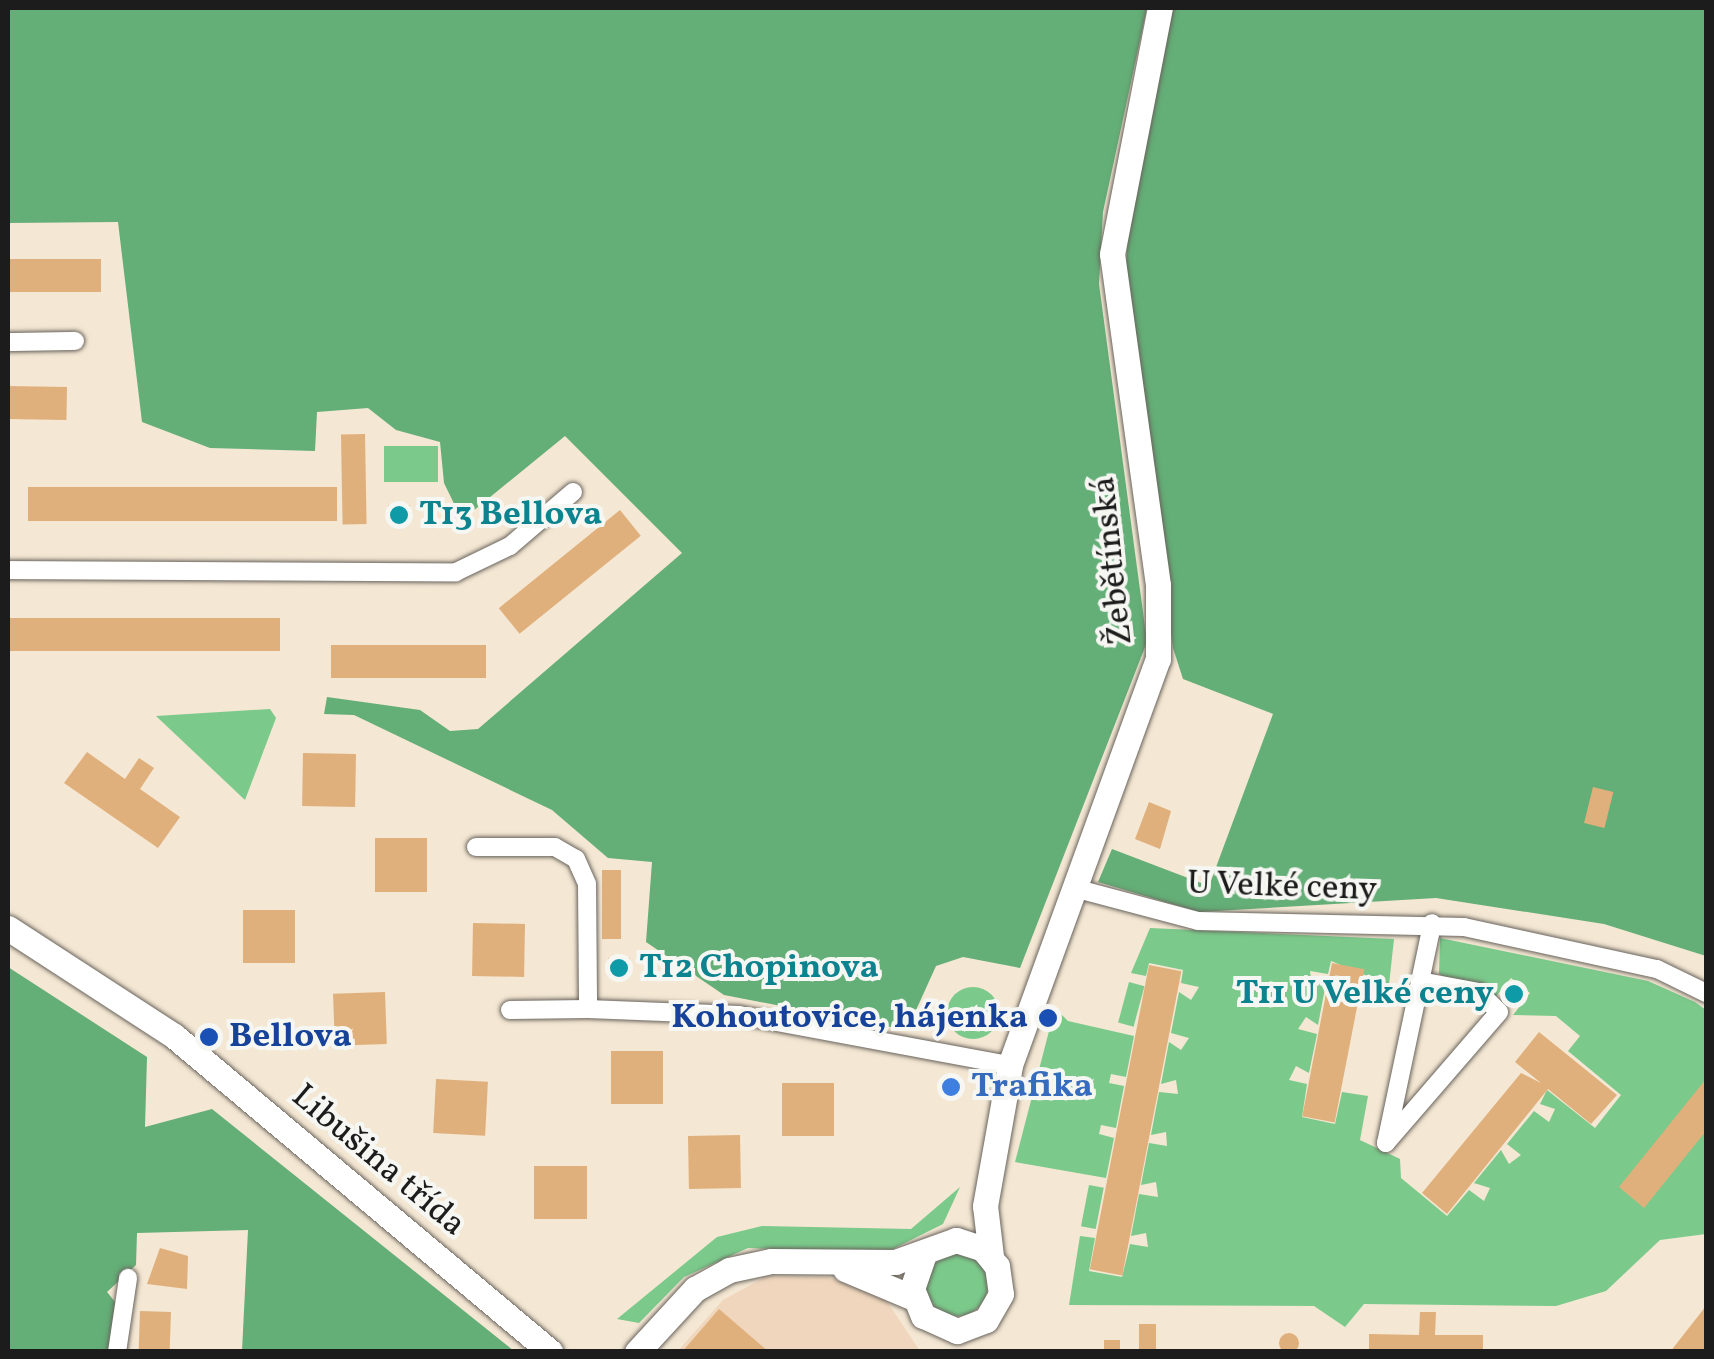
<!DOCTYPE html>
<meta charset="utf-8">
<style>
body{margin:0}
#map{position:relative;width:1714px;height:1359px;overflow:hidden;background:#f4e7d3;font-family:Vollkorn,serif}
div>[style]{position:absolute}
.built>*{inset:0;background:#efd6bc}
.green>*{inset:0;background:#7bca8b;transform-origin:0 0}
.round{border-radius:50%}
.forest>*{inset:0;background:#64ae77}
.building>*{inset:0;background:#e0b07c;transform-origin:0 0}
.roads{filter:drop-shadow(0 0 2px #68635c) drop-shadow(0 0 2px #68635c)}
.street>*{height:18px;margin:-9px;padding:0 9px;transform-origin:9px;border-radius:9px;background:#fff}
.secondary>*{height:25px;margin:-12.5px;padding:0 12.5px;transform-origin:12.5px;border-radius:12.5px;background:#fff}
.dots>*{width:28px;height:28px;translate:-50% -50%;box-sizing:border-box;border:5px solid #f6f6f2;border-radius:50%}
span{translate:-50% -50%;white-space:nowrap;text-align:center;line-height:1.15;-webkit-text-stroke:8px #f6f6f2;paint-order:stroke}
.culture-label{font-size:35px;color:#0d838f;font-weight:700}
.left{translate:0 -50%;text-align:left}
.right{translate:-100% -50%;text-align:right}
.street-label{font-size:35px;color:#1c1c1c}
.transit-label{font-size:35px;color:#164399;font-weight:700}
.shop-label{font-size:35px;color:#366cbe;font-weight:700}
.frame{position:absolute;inset:0;border:10px solid #1c1c1c;pointer-events:none}
</style>
<div id="map">
<div class="built">
<i style="clip-path:polygon(767px 1276px,828px 1277px,884px 1297px,920px 1351px,677px 1352px,723px 1300px)"></i>
</div>
<div class="green">
<i style="left:438px;top:446px;width:36px;height:54px;rotate:90deg"></i>
<i style="clip-path:polygon(270px 709px,276px 718px,245px 800px,156px 716px)"></i>
<i style="clip-path:polygon(1150px 928px,1394px 939px,1389px 985px,1331px 961px,1328px 974px,1310px 971px,1312px 986px,1326px 983px,1318px 1025px,1306px 1017px,1298px 1029px,1317px 1034px,1309px 1073px,1296px 1066px,1289px 1080px,1307px 1084px,1302px 1117px,1335px 1124px,1342px 1092px,1368px 1096px,1360px 1140px,1400px 1159px,1401px 1178px,1447px 1216px,1469px 1190px,1484px 1201px,1490px 1188px,1474px 1183px,1501px 1150px,1509px 1164px,1521px 1155px,1507px 1144px,1534px 1111px,1549px 1122px,1555px 1109px,1540px 1104px,1547px 1090px,1595px 1128px,1621px 1095px,1568px 1051px,1580px 1036px,1556px 1016px,1513px 1015px,1530px 993px,1511px 978px,1493px 1000px,1439px 974px,1440px 938px,1648px 981px,1695px 1002px,1706px 1010px,1706px 1234px,1660px 1240px,1606px 1291px,1556px 1306px,1364px 1304px,1345px 1327px,1314px 1306px,1069px 1305px,1080px 1236px,1095px 1238px,1089px 1271px,1122px 1277px,1130px 1244px,1148px 1247px,1146px 1233px,1131px 1236px,1139px 1194px,1158px 1197px,1156px 1182px,1141px 1185px,1149px 1143px,1167px 1146px,1166px 1132px,1151px 1135px,1159px 1092px,1178px 1094px,1176px 1080px,1161px 1084px,1169px 1042px,1181px 1050px,1189px 1038px,1171px 1033px,1179px 992px,1191px 1000px,1199px 987px,1181px 983px,1183px 970px,1149px 963px,1146px 976px,1131px 973px)"></i>
<i style="left:1129px;top:982px;width:16px;height:42px;rotate:15deg"></i>
<i class="round" style="left:947px;top:987px;width:52px;height:52px"></i>
<i style="clip-path:polygon(1055px 1008px,1068px 1021px,1134px 1036px,1126px 1077px,1111px 1074px,1109px 1083px,1124px 1086px,1116px 1128px,1101px 1125px,1099px 1134px,1114px 1138px,1106px 1178px,1015px 1162px)"></i>
<i style="left:1089px;top:1185px;width:15px;height:42px;rotate:11deg"></i>
<i style="clip-path:polygon(960px 1187px,943px 1224px,883px 1254px,748px 1248px,684px 1277px,639px 1323px,617px 1319px,717px 1237px,762px 1226px,911px 1229px)"></i>
<i class="round" style="left:926px;top:1254px;width:62px;height:62px"></i>
</div>
<div class="forest">
<i style="clip-path:polygon(8px 8px,1147px 8px,1103px 212px,1099px 284px,1147px 642px,1020px 968px,963px 957px,936px 966px,912px 1019px,896px 1028px,724px 995px,646px 942px,652px 862px,608px 858px,552px 810px,354px 715px,324px 714px,327px 697px,420px 710px,450px 731px,478px 729px,682px 553px,565px 436px,462px 520px,444px 483px,440px 442px,396px 430px,368px 408px,317px 412px,315px 451px,210px 448px,142px 422px,118px 222px,8px 223px)"></i>
<i style="clip-path:polygon(1173px 8px,1706px 8px,1706px 956px,1604px 924px,1436px 898px,1199px 912px,1098px 882px,1112px 849px,1209px 886px,1273px 714px,1183px 679px,1173px 648px,1125px 283px,1129px 216px)"></i>
<i style="clip-path:polygon(8px 967px,147px 1057px,145px 1127px,212px 1109px,514px 1351px,242px 1351px,248px 1230px,137px 1233px,136px 1265px,107px 1292px,116px 1303px,111px 1351px,8px 1352px)"></i>
</div>
<div class="building">
<i style="left:101px;top:259px;width:33px;height:93px;rotate:90deg"></i>
<i style="left:8px;top:386px;width:59px;height:33px;rotate:1deg"></i>
<i style="left:365px;top:434px;width:90px;height:24px;rotate:89deg"></i>
<i style="left:337px;top:487px;width:34px;height:309px;rotate:90deg"></i>
<i style="left:388px;top:505px;width:22px;height:19px"></i>
<i style="left:620px;top:510px;width:33px;height:156px;rotate:51deg"></i>
<i style="left:8px;top:618px;width:272px;height:33px"></i>
<i style="left:331px;top:645px;width:155px;height:33px"></i>
<i style="clip-path:polygon(87px 752px,125px 779px,139px 758px,154px 768px,140px 789px,180px 817px,158px 848px,64px 783px)"></i>
<i style="left:303px;top:753px;width:53px;height:53px;rotate:1deg"></i>
<i style="left:1593px;top:787px;width:21px;height:37px;rotate:14deg"></i>
<i style="clip-path:polygon(1149px 802px,1171px 811px,1160px 849px,1135px 839px)"></i>
<i style="left:427px;top:838px;width:54px;height:52px;rotate:90deg"></i>
<i style="left:602px;top:870px;width:19px;height:69px"></i>
<i style="left:243px;top:910px;width:52px;height:53px"></i>
<i style="left:473px;top:923px;width:52px;height:53px;rotate:1deg"></i>
<i style="left:608px;top:958px;width:22px;height:19px"></i>
<i style="left:1332px;top:963px;width:33px;height:156px;rotate:11deg"></i>
<i style="left:1149px;top:965px;width:33px;height:310px;rotate:11deg"></i>
<i style="left:1511px;top:980px;width:21px;height:18px;rotate:37deg"></i>
<i style="left:385px;top:992px;width:52px;height:52px;rotate:88deg"></i>
<i style="clip-path:polygon(1539px 1032px,1617px 1095px,1591px 1124px,1548px 1089px,1447px 1214px,1422px 1193px,1521px 1073px,1541px 1083px,1515px 1062px)"></i>
<i style="left:611px;top:1051px;width:52px;height:53px"></i>
<i style="left:947px;top:1078px;width:9px;height:18px;rotate:13deg"></i>
<i style="left:436px;top:1079px;width:52px;height:54px;rotate:3deg"></i>
<i style="clip-path:polygon(1706px 1079px,1706px 1131px,1644px 1208px,1619px 1187px)"></i>
<i style="left:782px;top:1083px;width:52px;height:53px"></i>
<i style="left:740px;top:1135px;width:53px;height:52px;rotate:89deg"></i>
<i style="left:534px;top:1166px;width:53px;height:53px"></i>
<i style="clip-path:polygon(160px 1248px,188px 1256px,187px 1289px,147px 1284px)"></i>
<i style="clip-path:polygon(1706px 1306px,1706px 1352px,1670px 1352px)"></i>
<i style="clip-path:polygon(719px 1309px,726px 1315px,769px 1352px,682px 1352px)"></i>
<i style="left:140px;top:1311px;width:31px;height:41px;rotate:2deg"></i>
<i style="clip-path:polygon(1420px 1312px,1436px 1312px,1435px 1335px,1483px 1335px,1483px 1352px,1369px 1352px,1369px 1334px,1419px 1335px)"></i>
<i style="left:1139px;top:1324px;width:17px;height:28px"></i>
<i class="round" style="left:1279px;top:1333px;width:20px;height:20px"></i>
<i style="left:1104px;top:1340px;width:16px;height:12px"></i>
</div>
<div class="roads">
<div class="street">
<i style="left:8px;top:342px;width:67px;rotate:-0.9deg"></i>
<i style="left:8px;top:570px;width:448px;rotate:0.3deg"></i>
<i style="left:456px;top:572px;width:60px;rotate:-25.7deg"></i>
<i style="left:510px;top:546px;width:83px;rotate:-40.6deg"></i>
<i style="left:476px;top:847px;width:79px"></i>
<i style="left:555px;top:847px;width:24px;rotate:30deg"></i>
<i style="left:576px;top:859px;width:27px;rotate:66deg"></i>
<i style="left:587px;top:884px;width:125px;rotate:89.5deg"></i>
<i style="left:588px;top:1009px;width:151px;rotate:2.3deg"></i>
<i style="left:739px;top:1015px;width:276px;rotate:10.5deg"></i>
<i style="left:1074px;top:888px;width:128px;rotate:14.9deg"></i>
<i style="left:1198px;top:921px;width:266px;rotate:1.3deg"></i>
<i style="left:1464px;top:927px;width:198px;rotate:12.3deg"></i>
<i style="left:1657px;top:969px;width:55px;rotate:26.1deg"></i>
<i style="left:1420px;top:981px;width:60px;rotate:10.6deg"></i>
<i style="left:1479px;top:992px;width:28px;rotate:45deg"></i>
<i style="left:1499px;top:1012px;width:173px;rotate:130.8deg"></i>
<i style="left:1386px;top:1143px;width:214px;rotate:-78.1deg"></i>
<i style="left:1430px;top:934px;width:11px;rotate:-80deg"></i>
<i style="left:510px;top:1010px;width:78px;rotate:-0.7deg"></i>
<i style="left:117px;top:1352px;width:75px;rotate:-81.5deg"></i>
</div>
<div class="secondary">
<i style="left:8px;top:928px;width:198px;rotate:33deg"></i>
<i style="left:174px;top:1036px;width:491px;rotate:40deg"></i>
<i style="left:991px;top:1256px;width:50px;rotate:-96.8deg"></i>
<i style="left:985px;top:1206px;width:143px;rotate:-79.9deg"></i>
<i style="left:1010px;top:1065px;width:432px;rotate:-70deg"></i>
<i style="left:1158px;top:659px;width:74px;rotate:-90deg"></i>
<i style="left:1158px;top:585px;width:334px;rotate:-97.9deg"></i>
<i style="left:1112px;top:254px;width:251px;rotate:-79deg"></i>
<i style="left:845px;top:1269px;width:75px;rotate:22.8deg"></i>
<i style="left:637px;top:1352px;width:86px;rotate:-47.4deg"></i>
<i style="left:695px;top:1289px;width:39px;rotate:-29deg"></i>
<i style="left:729px;top:1270px;width:43px;rotate:-12.1deg"></i>
<i style="left:771px;top:1261px;width:124px;rotate:0.5deg"></i>
<i style="left:895px;top:1262px;width:65px;rotate:-19.8deg"></i>
<i style="left:956px;top:1240px;width:28px;rotate:18deg"></i>
<i style="left:983px;top:1249px;width:22px;rotate:51deg"></i>
<i style="left:997px;top:1266px;width:28px;rotate:82deg"></i>
<i style="left:1001px;top:1294px;width:30px;rotate:120deg"></i>
<i style="left:986px;top:1320px;width:31px;rotate:159deg"></i>
<i style="left:957px;top:1331px;width:37px;rotate:-156deg"></i>
<i style="left:923px;top:1316px;width:29px;rotate:-112deg"></i>
<i style="left:912px;top:1289px;width:37px;rotate:-71deg"></i>
</div>
</div>
<div class="dots">
<i style="left:399px;top:515px;background:#0f9aa8"></i>
<i style="left:619px;top:968px;background:#0f9aa8"></i>
<i style="left:1514px;top:994px;background:#0f9aa8"></i>
<i style="left:1048px;top:1018px;background:#1a4fb4"></i>
<i style="left:209px;top:1037px;background:#1a4fb4"></i>
<i style="left:951px;top:1087px;background:#3f7fe0"></i>
</div>
<div class="culture-label">
<span class="left" style="left:419px;top:515px">T13 Bellova</span>
<span class="left" style="left:639px;top:968px">T12 Chopinova</span>
<span class="right" style="left:1494px;top:994px">T11 U Velké ceny</span>
</div>
<div class="street-label">
<span style="left:1113px;top:561px;rotate:-96deg">Žebětínská</span>
<span style="left:1282px;top:887px;rotate:2deg">U Velké ceny</span>
<span style="left:378px;top:1161px;rotate:40deg">Libušina třída</span>
</div>
<div class="transit-label">
<span class="right" style="left:1028px;top:1018px">Kohoutovice, hájenka</span>
<span class="left" style="left:229px;top:1037px">Bellova</span>
</div>
<div class="shop-label">
<span class="left" style="left:971px;top:1087px">Trafika</span>
</div>
<div class="frame"></div>
</div>
